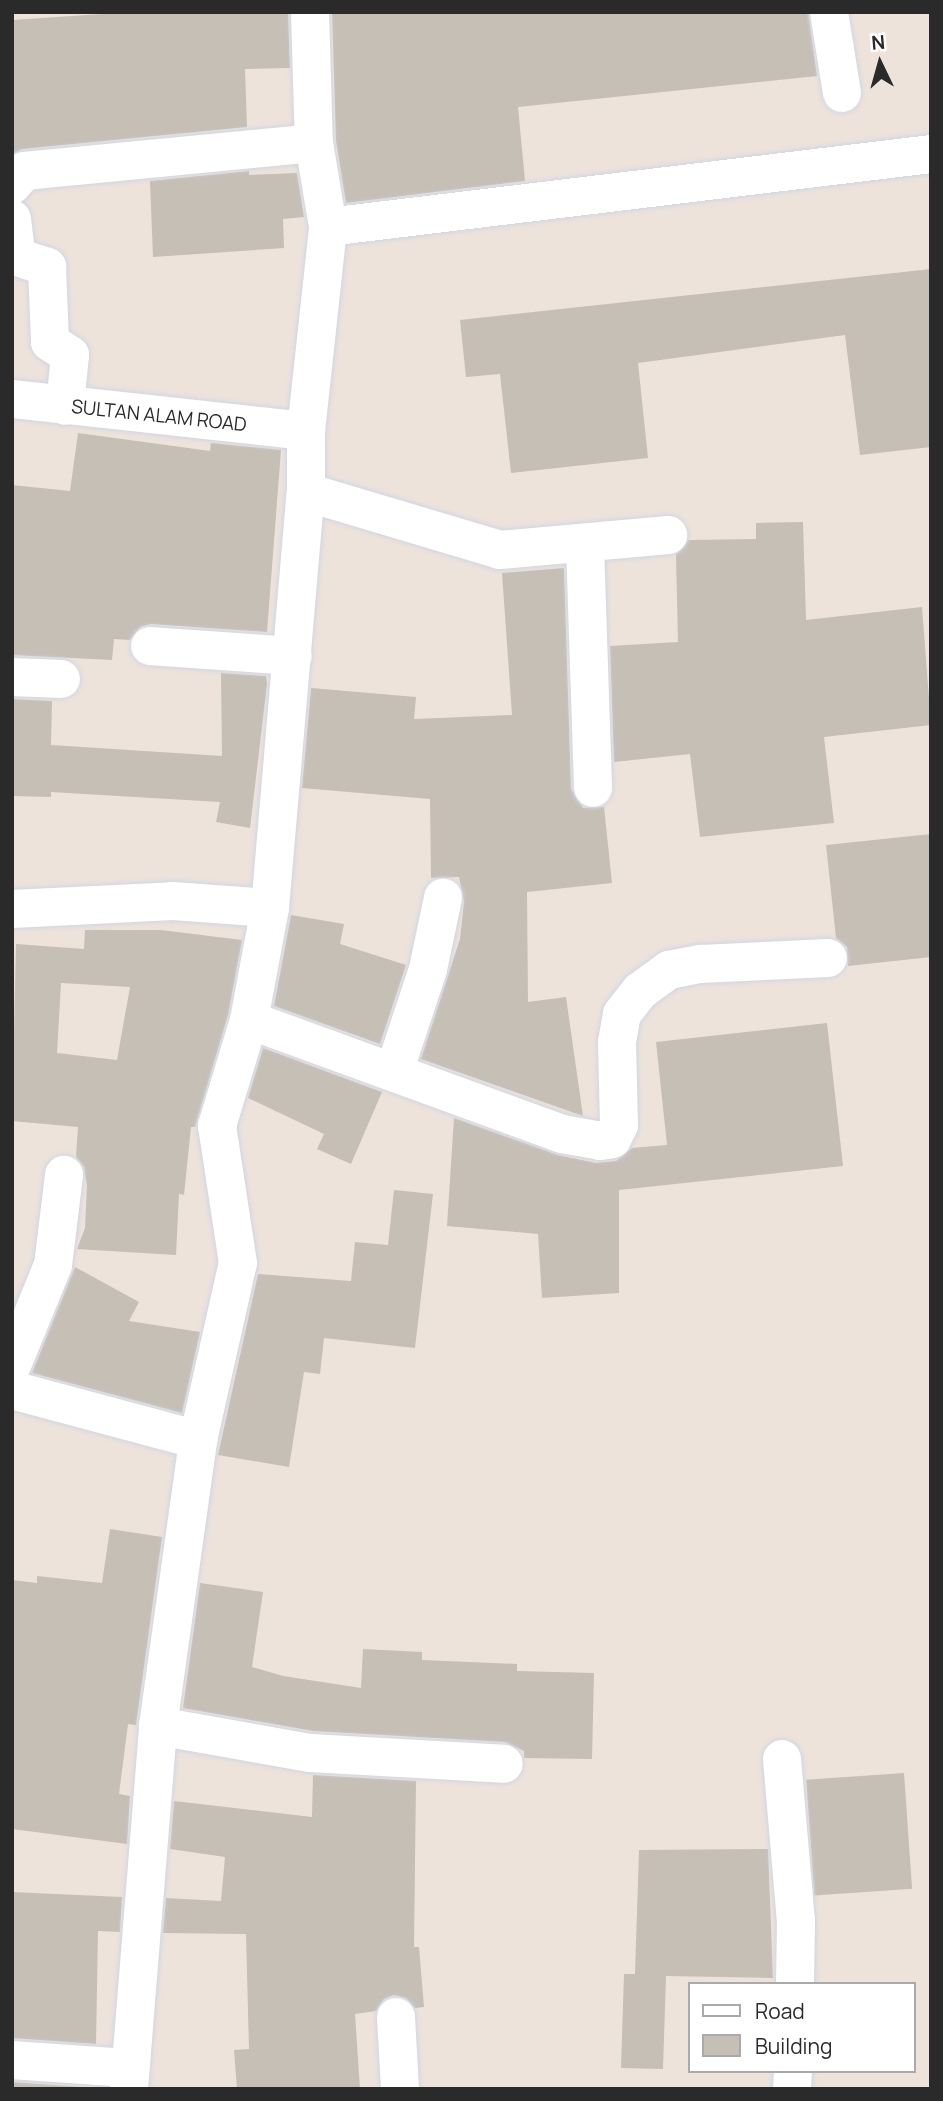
<!DOCTYPE html>
<style>
body{margin:0}
#map{position:relative;width:943px;height:2101px;overflow:hidden;background:#ede3db;font-family:Manrope,sans-serif}
div>[style]{position:absolute}
.building>*{inset:0;background:#c5bfb6;transform-origin:0 0}
.roads{filter:drop-shadow(0 0 2px #d0d6e4) drop-shadow(0 0 2px #d0d6e4)}
.minor>*{height:38px;margin:-19px;padding:0 19px;transform-origin:19px;border-radius:19px;background:#fff}
span{translate:-50% -50%;white-space:nowrap;text-align:center;line-height:1.15;-webkit-text-stroke:5px #fff;paint-order:stroke}
.street-label{font-size:19px;color:#2a2a2a}
.frame{position:absolute;inset:0;border:14px solid #2a2a2a;pointer-events:none}
.legend{position:absolute;left:688px;top:1982px;width:228px;height:91px;box-sizing:border-box;background:#fff;border:2px solid #aaa;margin:0;padding:9px 12px;list-style:none;font-size:21px;color:#2a2a2a}
.legend li{display:flex;align-items:center;gap:14px;height:35px}
.legend b{width:35px;border:2px solid #aaa}
.north{position:absolute;left:845px;top:28px;width:70px;height:70px;-webkit-text-stroke:5px #fff;paint-order:stroke;rotate:355deg;font-size:19px;font-weight:700;line-height:28px;text-align:center;color:#2a2a2a}
.north::after{content:'';display:block;margin:auto;width:24px;height:32px;background:#2a2a2a;clip-path:polygon(50% 0,100% 100%,50% 72%,0 100%)}
</style>
<div id="map">
<div class="building">
<i style="clip-path:polygon(132px 12px,288px 12px,290px 68px,245px 69px,247px 127px,22px 149px,12px 154px,12px 20px)"></i>
<i style="clip-path:polygon(332px 12px,808px 12px,817px 76px,518px 107px,525px 181px,346px 203px,336px 141px)"></i>
<i style="clip-path:polygon(249px 171px,249px 175px,297px 173px,304px 217px,283px 219px,284px 248px,153px 257px,150px 181px)"></i>
<i style="clip-path:polygon(931px 269px,931px 447px,860px 455px,845px 335px,638px 363px,648px 458px,511px 473px,500px 374px,466px 377px,460px 320px)"></i>
<i style="clip-path:polygon(78px 433px,210px 451px,211px 443px,281px 450px,267px 632px,151px 624px,140px 627px,130px 640px,114px 639px,112px 660px,12px 655px,12px 485px,70px 491px)"></i>
<i style="clip-path:polygon(803px 522px,806px 620px,922px 607px,931px 725px,824px 737px,834px 823px,700px 837px,690px 754px,614px 762px,610px 646px,678px 642px,676px 555px,689px 540px,756px 539px,756px 523px)"></i>
<i style="clip-path:polygon(564px 568px,571px 789px,583px 808px,604px 807px,612px 883px,527px 892px,528px 1002px,566px 997px,583px 1116px,421px 1059px,460px 939px,464px 902px,459px 877px,431px 878px,430px 799px,302px 788px,311px 688px,416px 697px,414px 719px,512px 715px,502px 573px)"></i>
<i style="clip-path:polygon(221px 673px,266px 676px,267px 684px,250px 828px,216px 822px,220px 802px,51px 792px,51px 797px,12px 796px,12px 699px,52px 701px,51px 745px,222px 756px)"></i>
<i style="clip-path:polygon(931px 834px,931px 957px,848px 966px,847px 947px,836px 938px,826px 845px)"></i>
<i style="clip-path:polygon(291px 915px,344px 924px,340px 944px,406px 965px,380px 1044px,274px 1006px)"></i>
<i style="clip-path:polygon(evenodd,85px 930px,161px 930px,242px 940px,228px 1015px,195px 1127px,191px 1127px,184px 1195px,179px 1194px,176px 1255px,77px 1249px,85px 1228px,87px 1186px,84px 1167px,76px 1157px,78px 1127px,12px 1121px,16px 944px,84px 949px,85px 930px,61px 983px,130px 987px,117px 1060px,57px 1053px,61px 983px)"></i>
<i style="clip-path:polygon(827px 1023px,843px 1166px,619px 1190px,619px 1293px,542px 1298px,538px 1234px,447px 1226px,454px 1118px,558px 1155px,596px 1163px,616px 1161px,632px 1148px,667px 1145px,656px 1042px)"></i>
<i style="clip-path:polygon(263px 1048px,382px 1092px,351px 1164px,317px 1149px,324px 1134px,248px 1098px)"></i>
<i style="clip-path:polygon(394px 1190px,433px 1194px,415px 1348px,324px 1338px,320px 1374px,304px 1372px,289px 1467px,218px 1455px,258px 1274px,351px 1281px,355px 1242px,388px 1245px)"></i>
<i style="clip-path:polygon(75px 1267px,139px 1302px,129px 1321px,200px 1332px,182px 1413px,32px 1373px)"></i>
<i style="clip-path:polygon(110px 1529px,162px 1537px,136px 1725px,128px 1724px,119px 1794px,130px 1796px,127px 1844px,12px 1829px,12px 1580px,37px 1583px,37px 1576px,102px 1583px)"></i>
<i style="clip-path:polygon(200px 1583px,263px 1592px,252px 1667px,283px 1676px,361px 1688px,363px 1649px,422px 1652px,422px 1660px,517px 1664px,517px 1671px,594px 1673px,592px 1759px,524px 1758px,524px 1751px,505px 1742px,313px 1731px,183px 1708px)"></i>
<i style="left:904px;top:1773px;width:116px;height:98px;rotate:86deg"></i>
<i style="clip-path:polygon(313px 1775px,416px 1781px,414px 1947px,419px 1947px,424px 2007px,415px 2008px,406px 1998px,394px 1995px,384px 1999px,376px 2011px,355px 2014px,360px 2089px,237px 2089px,234px 2050px,249px 2049px,246px 1934px,163px 1933px,166px 1898px,221px 1901px,225px 1857px,170px 1849px,174px 1801px,312px 1817px)"></i>
<i style="clip-path:polygon(768px 1849px,773px 1978px,666px 1976px,663px 2069px,621px 2068px,624px 1974px,635px 1974px,639px 1850px)"></i>
<i style="clip-path:polygon(12px 1892px,122px 1897px,120px 1932px,98px 1931px,96px 2044px,12px 2038px)"></i>
<i style="clip-path:polygon(12px 2082px,96px 2088px,96px 2089px,12px 2089px)"></i>
</div>
<div class="roads">
<div class="minor">
<i style="left:310px;top:12px;width:131px;rotate:88.3deg"></i>
<i style="left:314px;top:143px;width:85px;rotate:80.5deg"></i>
<i style="left:829px;top:12px;width:82px;rotate:80.9deg"></i>
<i style="left:12px;top:185px;width:18px;rotate:-49deg"></i>
<i style="left:24px;top:171px;width:291px;rotate:-5.5deg"></i>
<i style="left:12px;top:219px;width:38px;rotate:83deg"></i>
<i style="left:17px;top:257px;width:32px;rotate:18deg"></i>
<i style="left:47px;top:267px;width:75px;rotate:87.7deg"></i>
<i style="left:50px;top:342px;width:24px;rotate:33deg"></i>
<i style="left:70px;top:355px;width:51px;rotate:95.6deg"></i>
<i style="left:12px;top:399px;width:296px;rotate:6.2deg"></i>
<i style="left:306px;top:492px;width:202px;rotate:16.6deg"></i>
<i style="left:500px;top:550px;width:169px;rotate:-5.1deg"></i>
<i style="left:585px;top:545px;width:243px;rotate:88.1deg"></i>
<i style="left:150px;top:646px;width:143px;rotate:4deg"></i>
<i style="left:12px;top:677px;width:49px;rotate:2.3deg"></i>
<i style="left:12px;top:909px;width:161px;rotate:-2.8deg"></i>
<i style="left:173px;top:901px;width:97px;rotate:4.1deg"></i>
<i style="left:249px;top:1020px;width:333px;rotate:20deg"></i>
<i style="left:562px;top:1134px;width:39px;rotate:10deg"></i>
<i style="left:600px;top:1141px;width:12px;rotate:-9deg"></i>
<i style="left:612px;top:1139px;width:16px;rotate:-63deg"></i>
<i style="left:619px;top:1125px;width:83px;rotate:-91.4deg"></i>
<i style="left:617px;top:1042px;width:28px;rotate:-80deg"></i>
<i style="left:622px;top:1014px;width:29px;rotate:-52deg"></i>
<i style="left:640px;top:991px;width:36px;rotate:-36deg"></i>
<i style="left:669px;top:970px;width:33px;rotate:-11deg"></i>
<i style="left:701px;top:964px;width:127px;rotate:-2.7deg"></i>
<i style="left:394px;top:1072px;width:108px;rotate:-71.7deg"></i>
<i style="left:428px;top:969px;width:73px;rotate:-78.1deg"></i>
<i style="left:12px;top:1365px;width:108px;rotate:-67.7deg"></i>
<i style="left:53px;top:1265px;width:91px;rotate:-83deg"></i>
<i style="left:12px;top:1390px;width:193px;rotate:15deg"></i>
<i style="left:158px;top:1726px;width:154px;rotate:10.1deg"></i>
<i style="left:310px;top:1753px;width:194px;rotate:3.2deg"></i>
<i style="left:782px;top:1759px;width:163px;rotate:85.1deg"></i>
<i style="left:796px;top:1921px;width:63px;rotate:90.9deg"></i>
<i style="left:396px;top:2017px;width:72px;rotate:86.8deg"></i>
<i style="left:12px;top:2060px;width:116px;rotate:3.9deg"></i>
<i style="left:129px;top:2089px;width:364px;rotate:-85.4deg"></i>
<i style="left:158px;top:1726px;width:289px;rotate:-82deg"></i>
<i style="left:198px;top:1440px;width:181px;rotate:-77.3deg"></i>
<i style="left:238px;top:1263px;width:139px;rotate:-98.7deg"></i>
<i style="left:217px;top:1126px;width:111px;rotate:-73.2deg"></i>
<i style="left:249px;top:1020px;width:114px;rotate:-79.4deg"></i>
<i style="left:270px;top:908px;width:418px;rotate:-85.1deg"></i>
<i style="left:306px;top:492px;width:61px;rotate:-90deg"></i>
<i style="left:306px;top:431px;width:205px;rotate:-83.8deg"></i>
<i style="left:328px;top:227px;width:607px;rotate:-6.9deg"></i>
<i style="left:792px;top:2089px;width:18px;rotate:-87deg"></i>
</div>
</div>
<div class="street-label">
<span style="left:159px;top:416px;rotate:6deg">SULTAN ALAM ROAD</span>
</div>
<div class="frame"></div>
<ul class="legend">
<li><b style="height:9px;background:#fff"></b>Road</li>
<li><b style="height:19px;background:#c5bfb6"></b>Building</li>
</ul>
<div class="north">N</div>
</div>
